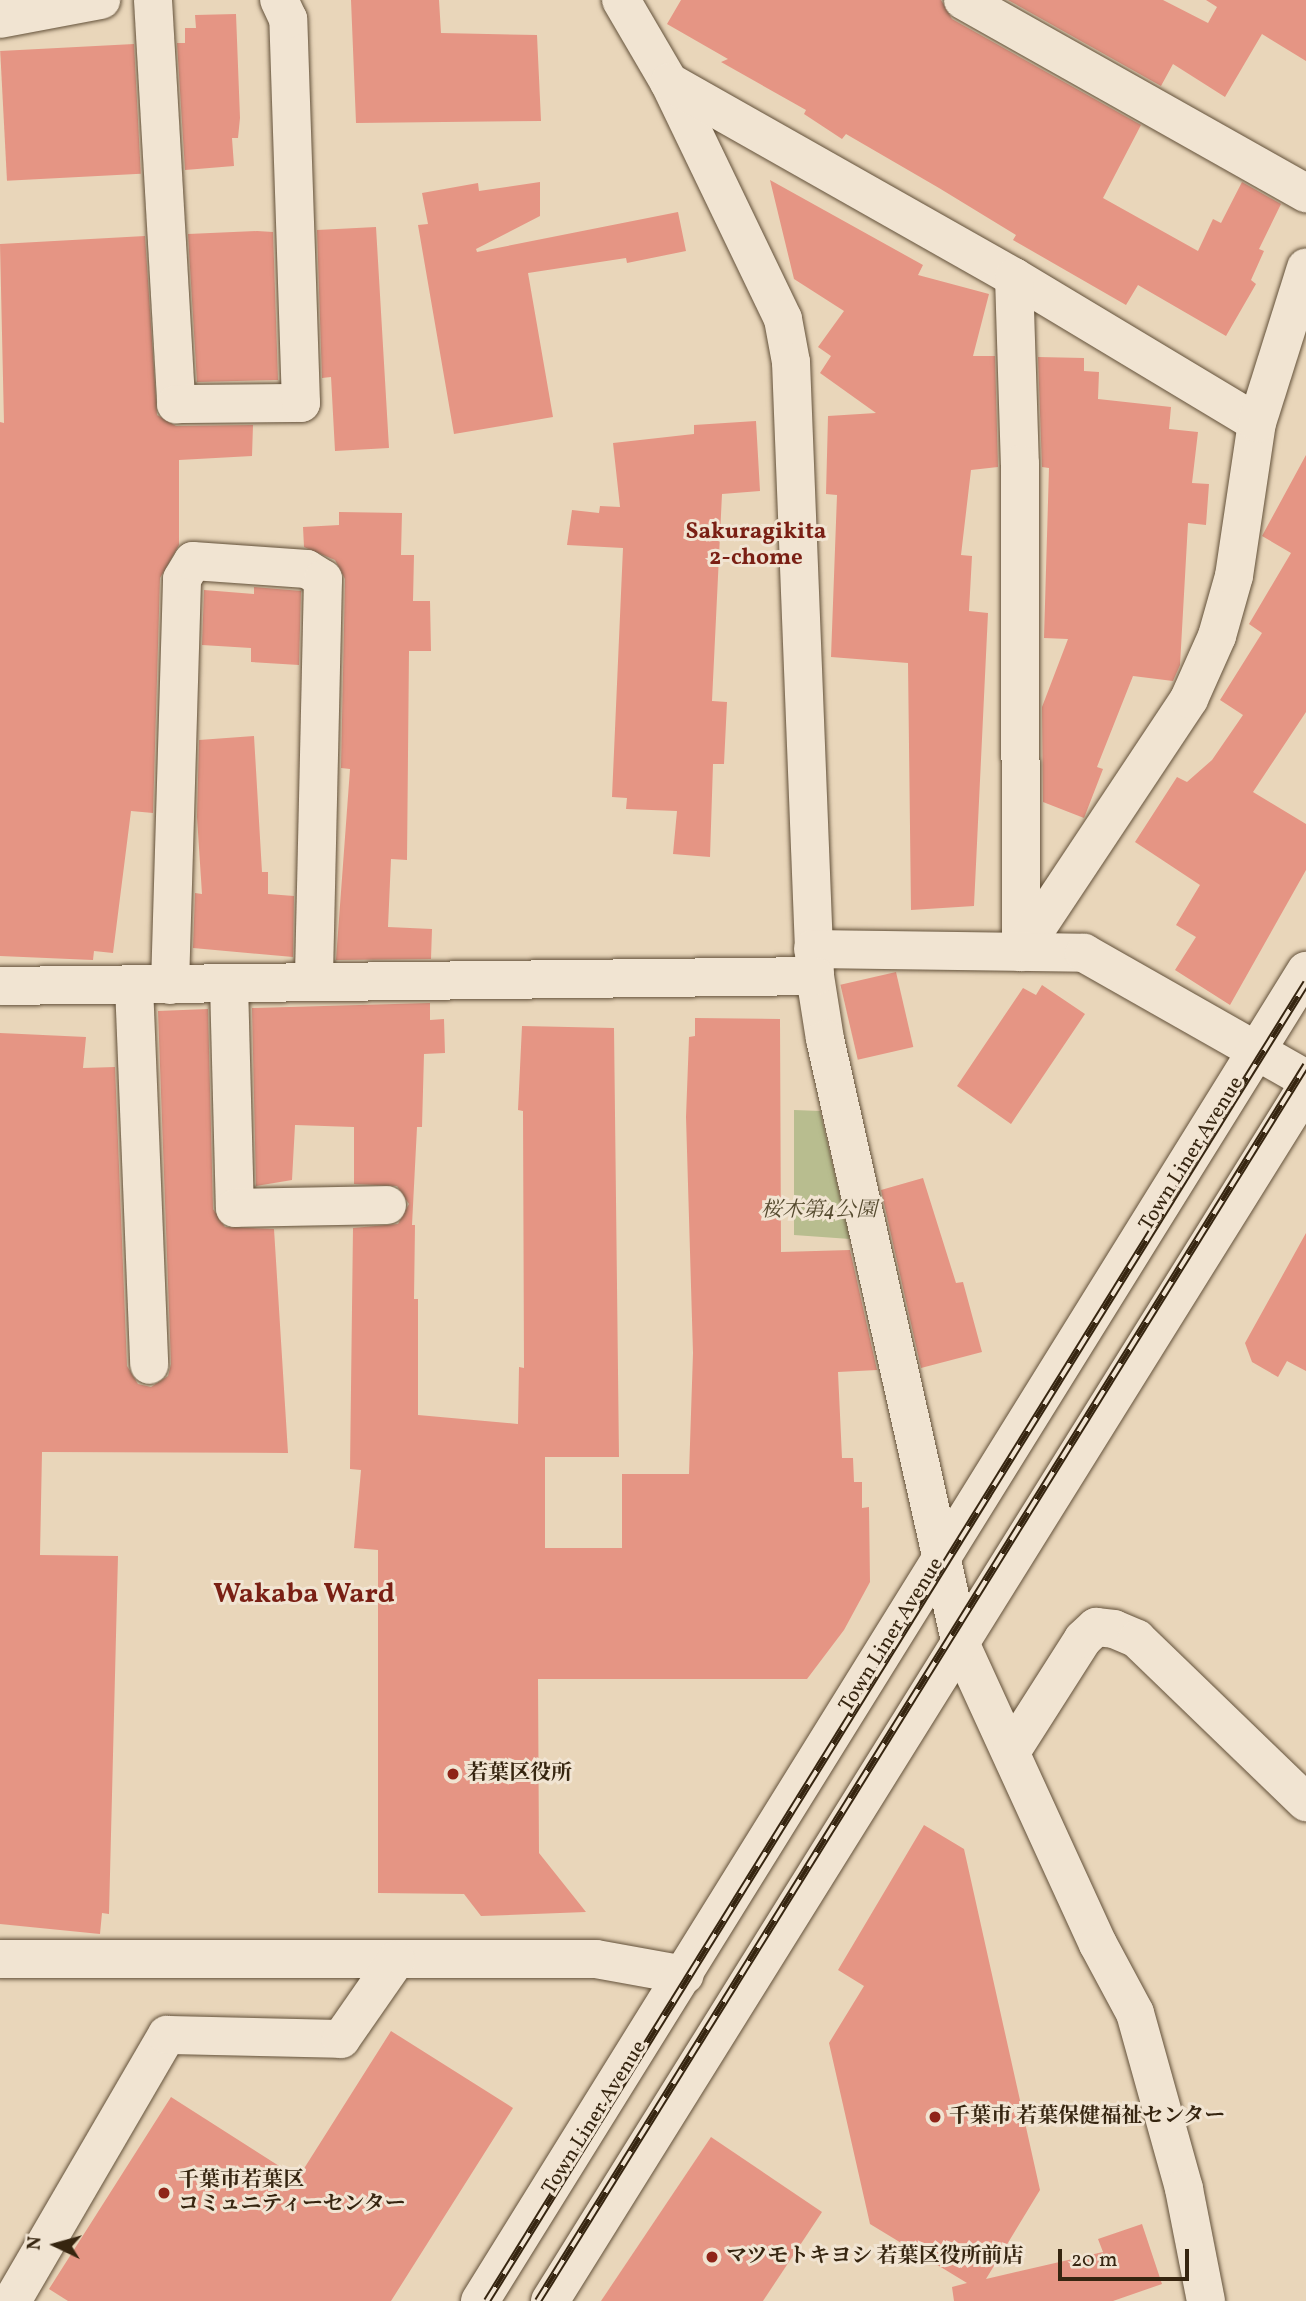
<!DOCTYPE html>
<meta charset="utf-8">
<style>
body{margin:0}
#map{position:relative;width:1306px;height:2301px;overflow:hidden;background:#e9d6ba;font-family:Vollkorn,"Noto Serif JP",serif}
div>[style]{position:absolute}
.green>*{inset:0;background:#b8bd8f}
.building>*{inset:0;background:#e59584;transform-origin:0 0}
.roads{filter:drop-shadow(0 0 2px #63513a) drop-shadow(0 0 2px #63513a)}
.minor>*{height:38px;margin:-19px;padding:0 19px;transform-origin:19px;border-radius:19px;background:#f1e4d2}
.rail>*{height:8px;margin-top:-4px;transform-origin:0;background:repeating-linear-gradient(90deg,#f1e4d2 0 16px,#362510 0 32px);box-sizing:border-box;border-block:2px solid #362510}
.dots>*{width:19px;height:19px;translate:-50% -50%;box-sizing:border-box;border:4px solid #f1e4d2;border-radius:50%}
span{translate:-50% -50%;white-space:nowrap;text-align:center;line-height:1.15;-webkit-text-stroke:6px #f1e4d2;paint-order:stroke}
.street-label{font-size:21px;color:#362510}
.park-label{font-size:21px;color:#564b30;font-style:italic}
.poi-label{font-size:21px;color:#362510;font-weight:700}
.left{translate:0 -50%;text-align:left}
.neighbourhood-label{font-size:23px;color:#7a1f14;font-weight:700}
.district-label{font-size:28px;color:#7a1f14;font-weight:700}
.north{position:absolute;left:21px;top:2210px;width:70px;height:70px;-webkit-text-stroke:5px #f1e4d2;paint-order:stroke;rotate:275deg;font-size:19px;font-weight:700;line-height:28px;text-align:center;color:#362510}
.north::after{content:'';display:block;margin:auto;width:24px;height:32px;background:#362510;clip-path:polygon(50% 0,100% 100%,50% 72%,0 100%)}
.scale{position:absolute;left:1058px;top:2249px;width:131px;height:32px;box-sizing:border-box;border:4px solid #362510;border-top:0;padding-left:9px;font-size:21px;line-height:24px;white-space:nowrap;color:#362510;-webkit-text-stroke:5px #f1e4d2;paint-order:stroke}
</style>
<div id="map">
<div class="green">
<i style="clip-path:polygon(794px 1110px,820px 1111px,850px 1239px,794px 1235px)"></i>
</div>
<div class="building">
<i style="clip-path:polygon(351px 0,439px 0,441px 33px,537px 35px,541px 121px,356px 123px)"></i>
<i style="clip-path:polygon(681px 0,941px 0,952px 19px,1141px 125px,1103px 198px,1198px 251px,1213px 219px,1221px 223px,1242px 182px,1281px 204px,1259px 249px,1264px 251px,1251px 280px,1256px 284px,1226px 336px,1138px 285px,1126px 305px,1013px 240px,1016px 235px,939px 188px,846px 134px,842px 139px,804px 114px,806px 110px,721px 62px,728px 59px,667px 24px)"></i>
<i style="clip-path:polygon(1008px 0,1163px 0,1208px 23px,1217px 7px,1206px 0,1306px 0,1306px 61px,1262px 34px,1225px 97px,1173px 64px,1161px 86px)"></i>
<i style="clip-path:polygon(236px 14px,240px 118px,238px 138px,232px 138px,234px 166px,185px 170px,177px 43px,185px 43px,185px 28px,196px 28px,195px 15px)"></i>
<i style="left:134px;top:44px;width:130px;height:134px;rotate:87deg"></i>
<i style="clip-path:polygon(770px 180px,923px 265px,918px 275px,989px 294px,973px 356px,995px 356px,998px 467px,971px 470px,961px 555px,972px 556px,969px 611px,988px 613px,974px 906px,911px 910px,908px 663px,831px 657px,837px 495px,826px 494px,828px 416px,876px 413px,820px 373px,831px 356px,818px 347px,844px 311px,794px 279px)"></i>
<i style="clip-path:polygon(540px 182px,540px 216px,476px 249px,477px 252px,678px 212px,686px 251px,627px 263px,626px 258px,528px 273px,553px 417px,454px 434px,418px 225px,428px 224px,422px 193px,478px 183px,479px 191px)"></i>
<i style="clip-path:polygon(376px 227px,389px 448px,335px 451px,331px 377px,322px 378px,317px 230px)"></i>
<i style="clip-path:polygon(257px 231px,273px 232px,278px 380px,197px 382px,188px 234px)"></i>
<i style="clip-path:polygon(145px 236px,157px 415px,176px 426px,253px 425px,252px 456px,179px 460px,179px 545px,160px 578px,153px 813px,131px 811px,113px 953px,94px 951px,93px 960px,0 956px,0 422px,4px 423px,0 244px)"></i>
<i style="clip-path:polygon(1038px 357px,1084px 358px,1084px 371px,1099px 372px,1098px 399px,1171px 407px,1169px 429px,1198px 432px,1192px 483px,1209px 484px,1206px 525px,1188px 523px,1180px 665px,1173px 681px,1133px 676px,1097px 767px,1103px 769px,1084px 818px,1043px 802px,1042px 707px,1068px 639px,1044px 638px,1049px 468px,1042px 467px)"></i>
<i style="clip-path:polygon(756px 421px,760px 491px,722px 494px,712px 701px,727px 702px,724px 764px,713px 764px,710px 857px,673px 854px,677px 811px,626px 809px,627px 798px,612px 797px,623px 548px,567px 545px,572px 510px,599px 513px,600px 506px,620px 507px,613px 443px,694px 434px,694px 425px)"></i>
<i style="clip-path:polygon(1306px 455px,1306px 712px,1253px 792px,1306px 824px,1306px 870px,1230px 1005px,1175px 970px,1196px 937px,1176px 925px,1200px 885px,1135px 842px,1177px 777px,1187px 782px,1212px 760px,1243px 715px,1220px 700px,1262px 633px,1249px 624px,1291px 553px,1262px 536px)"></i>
<i style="clip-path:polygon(339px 512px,402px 513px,401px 555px,414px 555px,413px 601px,430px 601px,431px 651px,409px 651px,407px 860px,391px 859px,388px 927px,432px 929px,431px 959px,336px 960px,350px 769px,341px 768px,345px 579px,335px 560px,304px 547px,303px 527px,339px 525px)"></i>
<i style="clip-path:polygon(254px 587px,301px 591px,299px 665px,251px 662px,251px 648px,202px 645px,204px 590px,254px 594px)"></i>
<i style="clip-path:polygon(254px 736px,262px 872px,268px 872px,268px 894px,294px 896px,293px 957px,193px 948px,195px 893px,202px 894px,197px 817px,199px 740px)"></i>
<i style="left:896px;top:972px;width:77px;height:57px;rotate:77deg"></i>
<i style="clip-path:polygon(1042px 985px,1085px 1014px,1011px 1124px,957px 1086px,1023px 988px,1036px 995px)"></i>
<i style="clip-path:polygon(430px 1003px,430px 1020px,444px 1019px,445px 1053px,424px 1054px,422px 1127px,417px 1127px,412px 1225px,415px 1225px,414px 1299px,418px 1299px,418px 1415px,518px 1424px,519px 1367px,524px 1368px,523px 1111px,518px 1110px,522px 1026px,614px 1028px,619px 1457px,545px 1457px,545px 1548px,622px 1548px,622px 1474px,689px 1474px,693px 1353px,686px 1117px,689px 1037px,695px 1036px,695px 1018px,780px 1019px,781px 1252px,850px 1250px,877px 1370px,838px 1372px,842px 1458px,853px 1458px,854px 1482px,862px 1482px,862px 1508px,869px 1507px,870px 1582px,844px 1630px,807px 1679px,538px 1679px,539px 1853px,586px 1912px,481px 1916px,464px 1894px,378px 1893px,378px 1550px,354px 1548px,361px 1470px,350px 1469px,353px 1228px,398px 1224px,409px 1204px,397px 1186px,354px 1184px,354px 1127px,295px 1125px,292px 1180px,256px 1186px,252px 1008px)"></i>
<i style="clip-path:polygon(208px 1009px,213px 1209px,225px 1227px,274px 1229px,288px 1453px,42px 1452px,40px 1555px,118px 1556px,109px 1914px,102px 1913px,100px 1934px,0 1924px,0 1033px,86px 1037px,83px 1068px,115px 1067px,127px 1366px,138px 1384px,151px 1387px,168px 1376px,171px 1364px,158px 1011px)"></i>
<i style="clip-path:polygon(923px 1178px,956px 1283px,963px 1282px,982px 1352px,921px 1368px,881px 1190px)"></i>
<i style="clip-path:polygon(1306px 1233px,1306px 1371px,1287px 1361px,1278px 1377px,1252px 1362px,1245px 1343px)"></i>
<i style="clip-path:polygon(924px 1825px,964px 1849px,1040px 2190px,986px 2279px,1103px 2252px,1098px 2239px,1142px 2224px,1162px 2284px,1113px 2301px,954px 2301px,952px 2287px,967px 2283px,870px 2224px,829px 2043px,864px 1986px,838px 1970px)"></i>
<i style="clip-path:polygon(391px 2031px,513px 2108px,391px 2301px,68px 2301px,49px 2289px,171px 2097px,298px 2178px)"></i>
<i style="clip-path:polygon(711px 2137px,822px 2212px,763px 2301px,601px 2301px)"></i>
</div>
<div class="roads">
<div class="minor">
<i style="left:153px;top:0;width:405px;rotate:86.7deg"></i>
<i style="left:176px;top:404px;width:125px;rotate:-0.5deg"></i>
<i style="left:301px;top:403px;width:384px;rotate:-91.9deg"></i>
<i style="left:288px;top:19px;width:21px;rotate:-115deg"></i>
<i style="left:621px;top:0;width:95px;rotate:59.7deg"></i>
<i style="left:669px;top:82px;width:263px;rotate:64.3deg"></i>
<i style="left:783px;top:319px;width:44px;rotate:79.5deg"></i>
<i style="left:791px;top:362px;width:614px;rotate:87.76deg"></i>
<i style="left:815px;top:976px;width:64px;rotate:81deg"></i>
<i style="left:825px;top:1039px;width:621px;rotate:77.35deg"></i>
<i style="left:961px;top:1645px;width:329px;rotate:65.4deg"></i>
<i style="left:1098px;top:1944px;width:78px;rotate:61.8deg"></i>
<i style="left:1135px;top:2013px;width:183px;rotate:74.4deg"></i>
<i style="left:1184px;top:2189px;width:114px;rotate:78.9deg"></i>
<i style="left:963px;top:0;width:394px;rotate:29.4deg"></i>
<i style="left:0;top:19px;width:103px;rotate:-10.7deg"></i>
<i style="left:669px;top:82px;width:396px;rotate:29.5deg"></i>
<i style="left:1014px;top:277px;width:283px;rotate:31deg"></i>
<i style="left:1014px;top:277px;width:187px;rotate:88.2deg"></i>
<i style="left:1020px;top:464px;width:488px;rotate:89.9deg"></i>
<i style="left:1021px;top:952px;width:304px;rotate:-56.4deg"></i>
<i style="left:1189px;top:699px;width:69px;rotate:-66deg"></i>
<i style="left:1217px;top:636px;width:62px;rotate:-74.2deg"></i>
<i style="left:1234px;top:576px;width:155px;rotate:-81.5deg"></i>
<i style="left:1257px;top:423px;width:163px;rotate:-72.5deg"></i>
<i style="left:813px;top:949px;width:271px;rotate:0.8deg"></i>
<i style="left:1084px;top:953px;width:255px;rotate:29.6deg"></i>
<i style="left:229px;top:984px;width:224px;rotate:88.5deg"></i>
<i style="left:235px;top:1208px;width:152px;rotate:-1.1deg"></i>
<i style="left:134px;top:985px;width:380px;rotate:87.7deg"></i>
<i style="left:170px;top:985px;width:406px;rotate:-88.3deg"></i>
<i style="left:182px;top:579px;width:21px;rotate:-59deg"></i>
<i style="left:193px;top:561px;width:114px;rotate:4deg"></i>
<i style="left:307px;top:569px;width:19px;rotate:32deg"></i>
<i style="left:323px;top:579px;width:403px;rotate:91.3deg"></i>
<i style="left:0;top:986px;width:815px;rotate:-0.7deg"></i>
<i style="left:1011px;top:1752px;width:134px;rotate:-57.5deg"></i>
<i style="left:1083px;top:1639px;width:18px;rotate:-43deg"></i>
<i style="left:1096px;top:1627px;width:18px;rotate:6deg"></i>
<i style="left:1114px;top:1629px;width:25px;rotate:23deg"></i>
<i style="left:1137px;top:1639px;width:235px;rotate:44deg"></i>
<i style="left:0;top:1959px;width:596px"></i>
<i style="left:596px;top:1959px;width:90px;rotate:10.2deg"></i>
<i style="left:12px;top:2301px;width:308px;rotate:-59.8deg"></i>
<i style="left:167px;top:2035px;width:174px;rotate:1.3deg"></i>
<i style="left:341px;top:2039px;width:96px;rotate:-55.2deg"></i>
<i style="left:480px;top:2301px;width:1566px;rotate:-58.16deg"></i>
<i style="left:550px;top:2301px;width:1429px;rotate:-58.07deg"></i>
</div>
</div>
<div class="rail">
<i style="left:487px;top:2301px;width:1552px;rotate:-58.14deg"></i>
<i style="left:538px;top:2301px;width:1455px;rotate:-58.14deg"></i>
</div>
<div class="dots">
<i style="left:453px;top:1774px;background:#8f2418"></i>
<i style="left:935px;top:2117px;background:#8f2418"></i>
<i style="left:164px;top:2193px;background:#8f2418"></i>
<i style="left:712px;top:2257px;background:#8f2418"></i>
</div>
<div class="street-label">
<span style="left:1192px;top:1154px;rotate:-58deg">Town Liner Avenue</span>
<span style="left:892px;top:1635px;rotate:-58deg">Town Liner Avenue</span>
<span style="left:595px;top:2118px;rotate:-58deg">Town Liner Avenue</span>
</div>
<div class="park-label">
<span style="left:819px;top:1211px">桜木第4公園</span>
</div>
<div class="poi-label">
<span class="left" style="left:467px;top:1774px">若葉区役所</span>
<span class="left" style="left:949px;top:2117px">千葉市 若葉保健福祉センター</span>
<span class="left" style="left:178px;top:2193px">千葉市若葉区<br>コミュニティーセンター</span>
<span class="left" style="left:726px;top:2257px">マツモトキヨシ 若葉区役所前店</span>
</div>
<div class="neighbourhood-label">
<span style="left:756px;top:545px">Sakuragikita<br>2-chome</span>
</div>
<div class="district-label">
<span style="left:304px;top:1595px">Wakaba Ward</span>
</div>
<div class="north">N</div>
<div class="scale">20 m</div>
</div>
